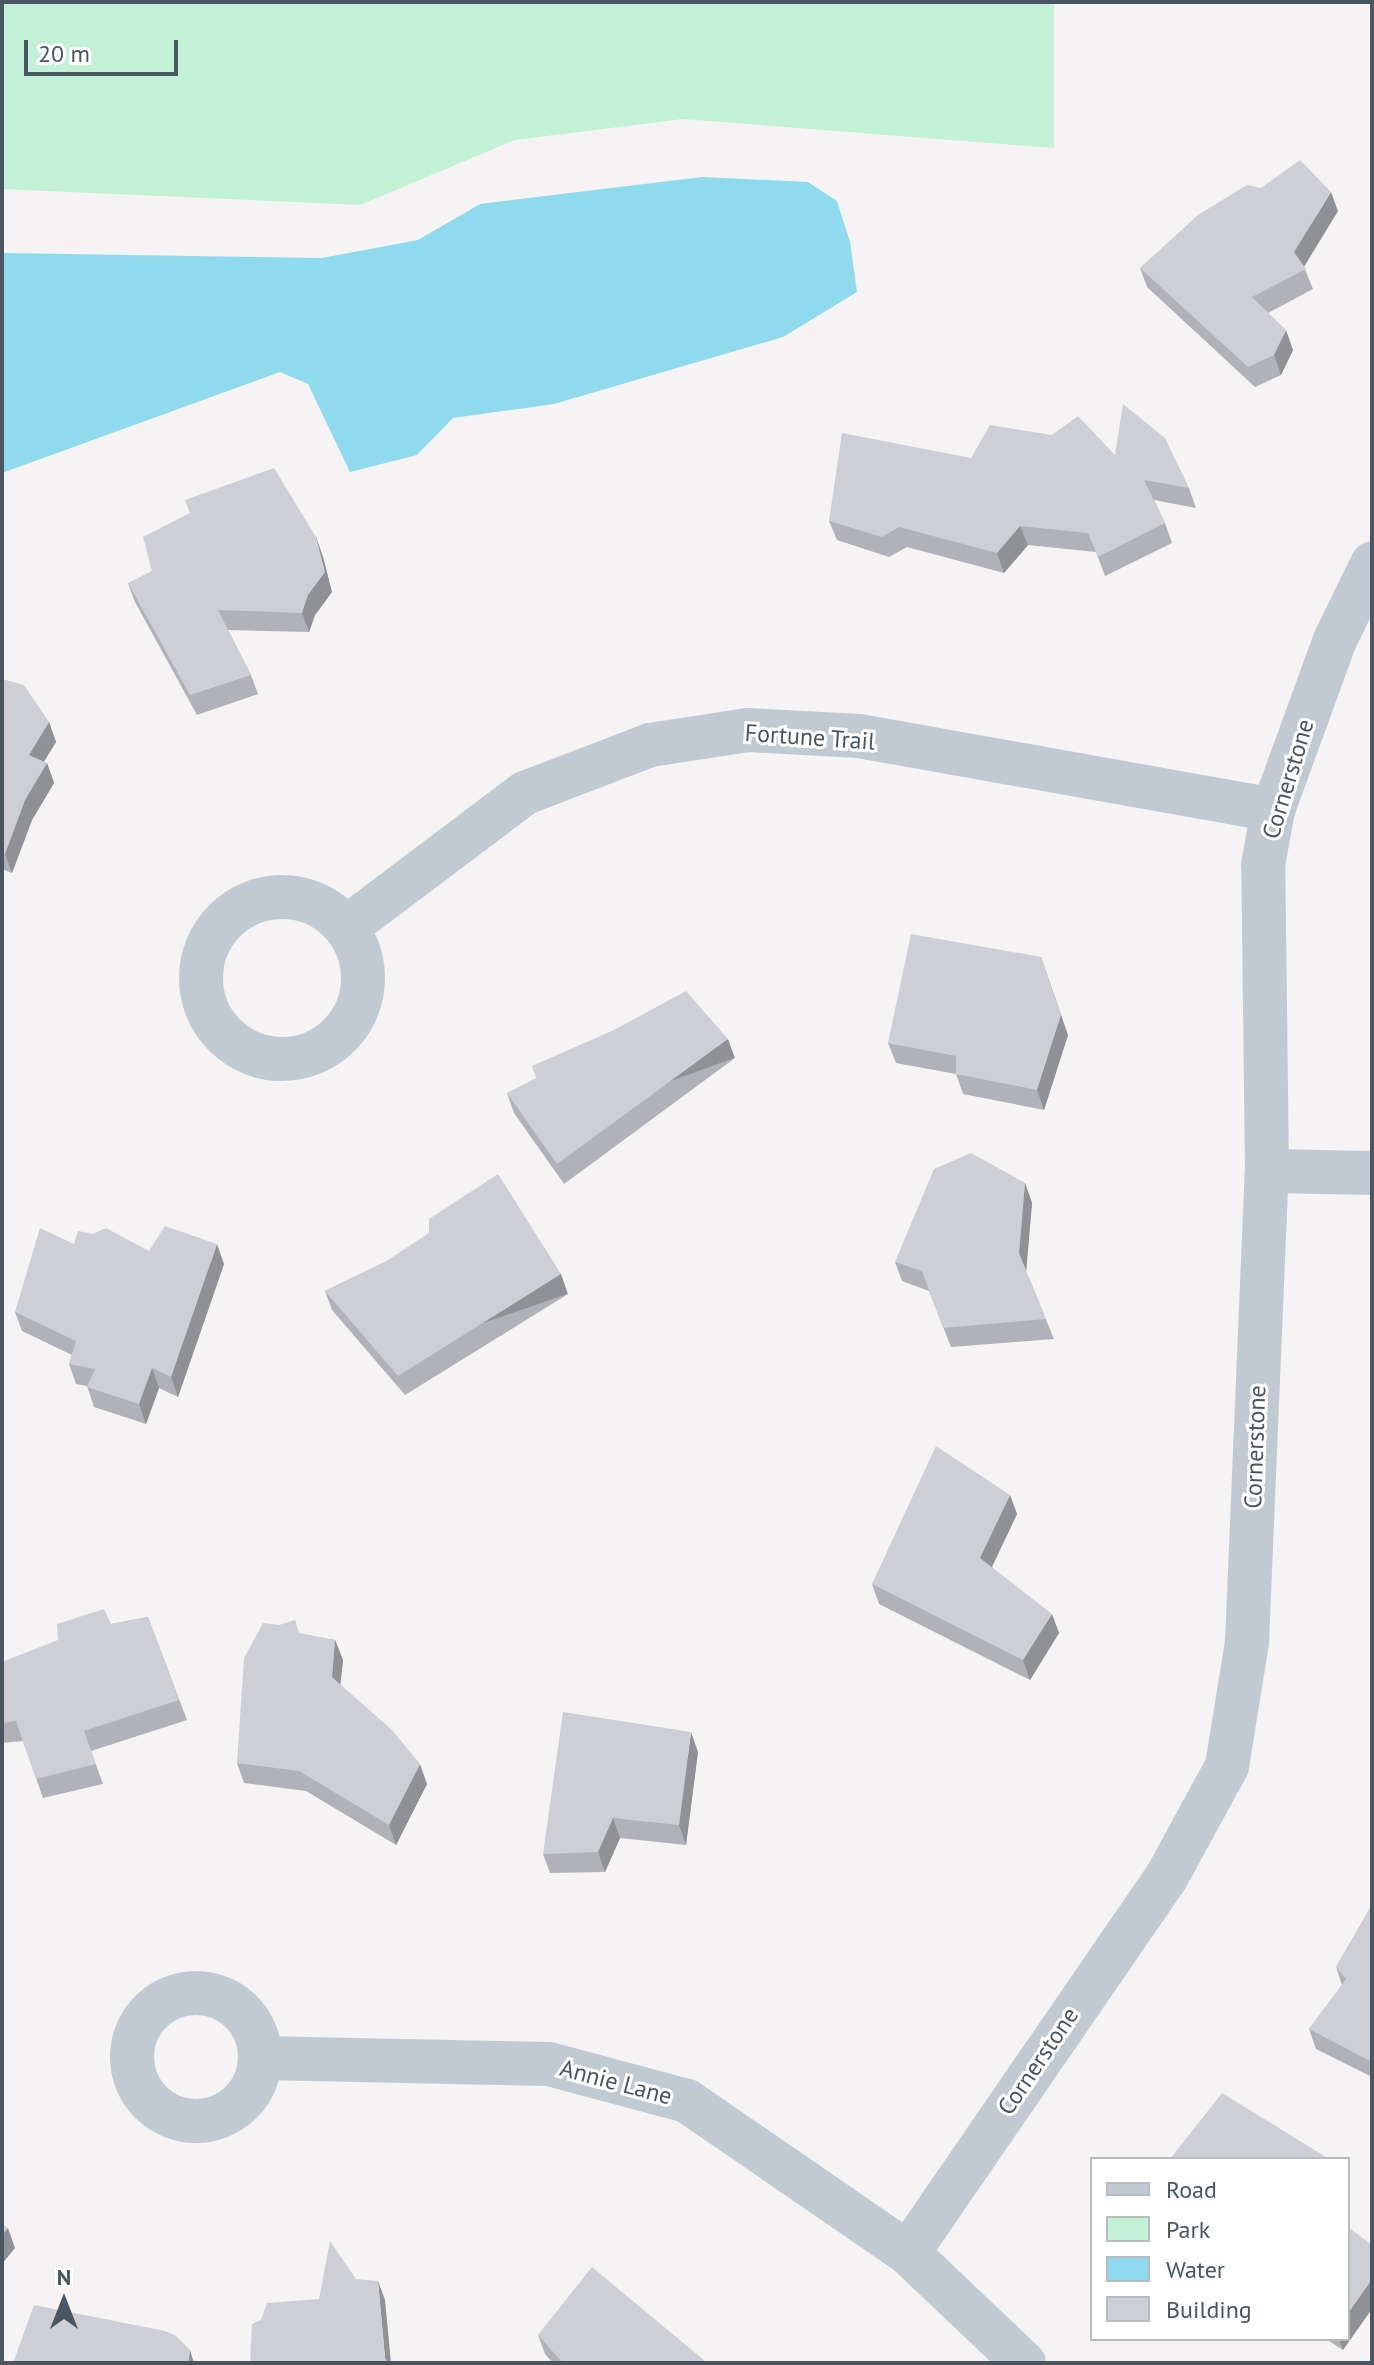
<!DOCTYPE html>
<style>
body{margin:0}
#map{position:relative;width:1374px;height:2365px;overflow:hidden;background:#f5f3f3;font-family:"PT Sans",sans-serif}
div>[style]{position:absolute}
.green>*{inset:0;background:#c3f1d5}
.water>*{inset:0;background:#90daee}
.minor>*{height:44px;margin:-22px;padding:0 22px;transform-origin:22px;border-radius:22px;background:#c1cad2}
.minor>.ring{margin:-22px;padding:0;box-sizing:content-box;background:none;border:44px solid #c1cad2;border-radius:50%}
.wall>*{inset:0;background:#b0b2b7}
.shaded-wall>*{inset:0;background:#909195;transform-origin:0 0}
.building>*{inset:0;background:#cdcfd5}
span{translate:-50% -50%;white-space:nowrap;text-align:center;line-height:1.15;-webkit-text-stroke:6px #fff;paint-order:stroke}
.street-label{font-size:24px;color:#4a5661}
.frame{position:absolute;inset:0;border:4px solid #4a5661;pointer-events:none}
.legend{position:absolute;left:1090px;top:2157px;width:260px;height:184px;box-sizing:border-box;background:#fff;border:2px solid #b7bbc0;margin:0;padding:10px 14px;list-style:none;font-size:24px;color:#4a5661}
.legend li{display:flex;align-items:center;gap:16px;height:40px}
.legend b{width:40px;border:2px solid #b7bbc0}
.north{position:absolute;left:24px;top:2261px;width:80px;height:80px;-webkit-text-stroke:6px #fff;paint-order:stroke;rotate:0deg;font-size:22px;font-weight:700;line-height:32px;text-align:center;color:#4a5661}
.north::after{content:'';display:block;margin:auto;width:28px;height:36px;background:#4a5661;clip-path:polygon(50% 0,100% 100%,50% 72%,0 100%)}
.scale{position:absolute;left:24px;top:40px;width:154px;height:36px;box-sizing:border-box;border:4px solid #4a5661;border-top:0;padding-left:10px;font-size:24px;line-height:28px;white-space:nowrap;color:#4a5661;-webkit-text-stroke:6px #fff;paint-order:stroke}
</style>
<div id="map">
<div class="green">
<i style="clip-path:polygon(2px 2px,1054px 2px,1054px 148px,683px 119px,515px 140px,360px 205px,2px 189px)"></i>
</div>
<div class="water">
<i style="clip-path:polygon(702px 177px,808px 182px,837px 201px,850px 242px,857px 292px,783px 337px,554px 404px,453px 418px,417px 455px,350px 472px,308px 384px,280px 372px,2px 473px,2px 253px,322px 258px,418px 240px,480px 204px)"></i>
</div>
<div class="minor">
<i class="ring" style="left:201px;top:897px;width:118px;height:118px"></i>
<i style="left:347px;top:927px;width:223px;rotate:-37deg"></i>
<i style="left:525px;top:793px;width:134px;rotate:-21deg"></i>
<i style="left:650px;top:745px;width:99px;rotate:-8.7deg"></i>
<i style="left:748px;top:730px;width:111px;rotate:3.1deg"></i>
<i style="left:859px;top:736px;width:421px;rotate:10.1deg"></i>
<i style="left:1267px;top:1171px;width:105px;rotate:1.1deg"></i>
<i class="ring" style="left:132px;top:1993px;width:84px;height:84px"></i>
<i style="left:261px;top:2058px;width:288px;rotate:1.2deg"></i>
<i style="left:549px;top:2064px;width:143px;rotate:15deg"></i>
<i style="left:687px;top:2101px;width:268px;rotate:34.5deg"></i>
<i style="left:908px;top:2253px;width:160px;rotate:43.5deg"></i>
<i style="left:908px;top:2253px;width:455px;rotate:-55.5deg"></i>
<i style="left:1166px;top:1878px;width:128px;rotate:-61.4deg"></i>
<i style="left:1227px;top:1766px;width:126px;rotate:-80.8deg"></i>
<i style="left:1247px;top:1642px;width:471px;rotate:-87.6deg"></i>
<i style="left:1267px;top:1171px;width:306px;rotate:-90.7deg"></i>
<i style="left:1263px;top:865px;width:56px;rotate:-79.7deg"></i>
<i style="left:1273px;top:810px;width:181px;rotate:-70deg"></i>
<i style="left:1335px;top:640px;width:85px;rotate:-64deg"></i>
</div>
<div class="wall">
<i style="clip-path:polygon(1338px 211px,1304px 267px,1313px 289px,1268px 313px,1293px 350px,1281px 375px,1255px 387px,1147px 287px,1140px 268px)"></i>
<i style="clip-path:polygon(1115px 455px,1189px 488px,1196px 508px,1154px 500px,1165px 523px,1172px 543px,1105px 576px,1096px 552px,1028px 545px,1004px 573px,907px 547px,889px 557px,837px 540px,829px 521px,971px 458px)"></i>
<i style="clip-path:polygon(316px 537px,323px 557px,332px 592px,315px 615px,309px 632px,228px 630px,251px 675px,258px 694px,197px 715px,135px 602px,128px 583px)"></i>
<i style="clip-path:polygon(2px 679px,49px 722px,56px 742px,44px 762px,47px 763px,54px 783px,32px 820px,12px 873px,2px 869px)"></i>
<i style="clip-path:polygon(1068px 1035px,1044px 1110px,963px 1094px,956px 1074px,896px 1063px,888px 1043px)"></i>
<i style="clip-path:polygon(735px 1058px,564px 1184px,514px 1113px,507px 1093px)"></i>
<i style="clip-path:polygon(1025px 1183px,1032px 1203px,1026px 1271px,1054px 1339px,951px 1347px,929px 1291px,902px 1281px,895px 1262px)"></i>
<i style="clip-path:polygon(149px 1251px,224px 1264px,178px 1397px,159px 1388px,146px 1424px,94px 1407px,87px 1386px,76px 1384px,69px 1364px,72px 1355px,22px 1331px,15px 1312px)"></i>
<i style="clip-path:polygon(385px 1262px,568px 1294px,405px 1395px,332px 1310px,325px 1291px)"></i>
<i style="clip-path:polygon(1010px 1495px,1017px 1514px,992px 1567px,1059px 1633px,1030px 1680px,879px 1604px,872px 1584px)"></i>
<i style="clip-path:polygon(148px 1617px,187px 1720px,91px 1751px,103px 1784px,43px 1798px,23px 1741px,2px 1743px,2px 1662px,111px 1624px)"></i>
<i style="clip-path:polygon(300px 1634px,335px 1640px,343px 1660px,340px 1684px,427px 1784px,396px 1845px,306px 1791px,244px 1783px,237px 1763px)"></i>
<i style="clip-path:polygon(698px 1752px,686px 1845px,620px 1838px,605px 1872px,550px 1873px,543px 1854px)"></i>
<i style="clip-path:polygon(1372px 1905px,1372px 2077px,1316px 2049px,1309px 2029px,1342px 1985px,1336px 1967px)"></i>
<i style="clip-path:polygon(538px 2335px,705px 2361px,705px 2363px,553px 2363px,545px 2354px)"></i>
<i style="clip-path:polygon(1326px 2339px,1348px 2339px,1343px 2350px)"></i>
</div>
<div class="shaded-wall">
<i style="clip-path:polygon(1331px 192px,1338px 211px,1301px 271px,1294px 252px)"></i>
<i style="clip-path:polygon(1286px 330px,1293px 350px,1281px 375px,1274px 355px)"></i>
<i style="clip-path:polygon(1020px 526px,1028px 545px,1004px 573px,997px 553px)"></i>
<i style="clip-path:polygon(316px 537px,323px 557px,332px 592px,315px 615px,309px 632px,302px 613px)"></i>
<i style="clip-path:polygon(49px 722px,56px 742px,36px 774px,29px 755px)"></i>
<i style="clip-path:polygon(47px 763px,54px 783px,32px 820px,12px 873px,5px 854px,25px 800px)"></i>
<i style="clip-path:polygon(1041px 957px,1068px 1035px,1044px 1110px,1037px 1090px)"></i>
<i style="left:728px;top:1039px;width:20px;height:212px;rotate:70deg"></i>
<i style="clip-path:polygon(1025px 1183px,1032px 1203px,1026px 1273px,1019px 1253px)"></i>
<i style="clip-path:polygon(217px 1244px,224px 1264px,178px 1397px,171px 1377px)"></i>
<i style="left:561px;top:1274px;width:21px;height:192px;rotate:71deg"></i>
<i style="clip-path:polygon(152px 1368px,159px 1388px,146px 1424px,139px 1404px)"></i>
<i style="clip-path:polygon(1010px 1495px,1017px 1514px,987px 1577px,980px 1558px)"></i>
<i style="clip-path:polygon(1052px 1614px,1059px 1633px,1030px 1680px,1023px 1660px)"></i>
<i style="clip-path:polygon(335px 1640px,343px 1660px,339px 1697px,332px 1677px)"></i>
<i style="clip-path:polygon(691px 1732px,698px 1752px,686px 1845px,679px 1825px)"></i>
<i style="clip-path:polygon(420px 1764px,427px 1784px,396px 1845px,389px 1825px)"></i>
<i style="clip-path:polygon(613px 1818px,620px 1838px,605px 1872px,598px 1852px)"></i>
<i style="clip-path:polygon(8px 2228px,15px 2248px,2px 2264px,2px 2235px)"></i>
<i style="clip-path:polygon(1372px 2279px,1372px 2309px,1343px 2350px,1339px 2339px,1348px 2339px,1348px 2313px)"></i>
<i style="clip-path:polygon(378px 2281px,385px 2300px,391px 2363px,386px 2363px,385px 2358px)"></i>
<i style="clip-path:polygon(190px 2350px,194px 2363px,188px 2363px)"></i>
</div>
<div class="building">
<i style="clip-path:polygon(1300px 160px,1331px 192px,1294px 252px,1306px 269px,1252px 297px,1286px 330px,1274px 355px,1248px 367px,1140px 268px,1198px 215px,1247px 185px,1261px 188px)"></i>
<i style="clip-path:polygon(1123px 404px,1165px 438px,1189px 488px,1144px 480px,1165px 523px,1098px 557px,1088px 533px,1020px 526px,997px 553px,899px 527px,882px 537px,829px 521px,842px 433px,971px 458px,990px 425px,1052px 435px,1078px 416px,1115px 455px)"></i>
<i style="clip-path:polygon(274px 468px,316px 537px,325px 572px,308px 595px,302px 613px,218px 610px,251px 675px,190px 695px,128px 583px,152px 571px,143px 537px,190px 513px,185px 500px)"></i>
<i style="clip-path:polygon(2px 679px,24px 685px,49px 722px,29px 755px,47px 763px,25px 800px,5px 854px,2px 852px)"></i>
<i style="clip-path:polygon(911px 934px,1041px 957px,1061px 1015px,1037px 1090px,956px 1074px,956px 1056px,888px 1043px)"></i>
<i style="clip-path:polygon(686px 991px,728px 1039px,557px 1164px,507px 1093px,536px 1078px,532px 1066px,614px 1030px)"></i>
<i style="clip-path:polygon(971px 1153px,1025px 1183px,1019px 1253px,1046px 1319px,943px 1328px,922px 1271px,895px 1262px,934px 1169px)"></i>
<i style="clip-path:polygon(498px 1174px,561px 1274px,398px 1376px,325px 1291px,385px 1262px,429px 1233px,429px 1219px)"></i>
<i style="clip-path:polygon(165px 1226px,217px 1244px,171px 1377px,152px 1368px,139px 1404px,87px 1387px,95px 1369px,69px 1364px,76px 1341px,15px 1312px,40px 1228px,74px 1244px,78px 1231px,93px 1234px,106px 1228px,149px 1251px)"></i>
<i style="clip-path:polygon(936px 1446px,1010px 1495px,980px 1558px,1052px 1614px,1023px 1660px,872px 1584px)"></i>
<i style="clip-path:polygon(104px 1609px,111px 1624px,148px 1617px,179px 1700px,84px 1731px,96px 1764px,36px 1779px,16px 1721px,2px 1723px,2px 1662px,58px 1640px,57px 1624px)"></i>
<i style="clip-path:polygon(295px 1620px,299px 1633px,335px 1640px,332px 1677px,392px 1730px,420px 1764px,389px 1825px,299px 1771px,237px 1763px,244px 1658px,263px 1623px,279px 1625px)"></i>
<i style="clip-path:polygon(563px 1712px,691px 1732px,679px 1825px,613px 1818px,598px 1852px,543px 1854px)"></i>
<i style="clip-path:polygon(1372px 1905px,1372px 2062px,1309px 2029px,1346px 1979px,1336px 1967px)"></i>
<i style="clip-path:polygon(1222px 2093px,1329px 2159px,1170px 2159px)"></i>
<i style="clip-path:polygon(2px 2224px,8px 2228px,2px 2235px)"></i>
<i style="clip-path:polygon(1348px 2227px,1372px 2245px,1372px 2279px,1348px 2313px)"></i>
<i style="clip-path:polygon(330px 2241px,356px 2279px,378px 2281px,385px 2358px,388px 2363px,250px 2363px,252px 2324px,261px 2320px,267px 2303px,319px 2299px)"></i>
<i style="clip-path:polygon(592px 2267px,705px 2361px,704px 2363px,563px 2363px,538px 2335px)"></i>
<i style="clip-path:polygon(34px 2305px,165px 2331px,175px 2335px,190px 2350px,188px 2363px,13px 2363px)"></i>
</div>
<div class="street-label">
<span style="left:810px;top:737px;rotate:4deg">Fortune Trail</span>
<span style="left:1288px;top:779px;rotate:-73deg">Cornerstone</span>
<span style="left:1255px;top:1447px;rotate:-88deg">Cornerstone</span>
<span style="left:1038px;top:2061px;rotate:-56deg">Cornerstone</span>
<span style="left:616px;top:2082px;rotate:15deg">Annie Lane</span>
</div>
<div class="frame"></div>
<ul class="legend">
<li><b style="height:10px;background:#c1cad2"></b>Road</li>
<li><b style="height:22px;background:#c3f1d5"></b>Park</li>
<li><b style="height:22px;background:#90daee"></b>Water</li>
<li><b style="height:22px;background:#cdcfd5"></b>Building</li>
</ul>
<div class="north">N</div>
<div class="scale">20 m</div>
</div>
